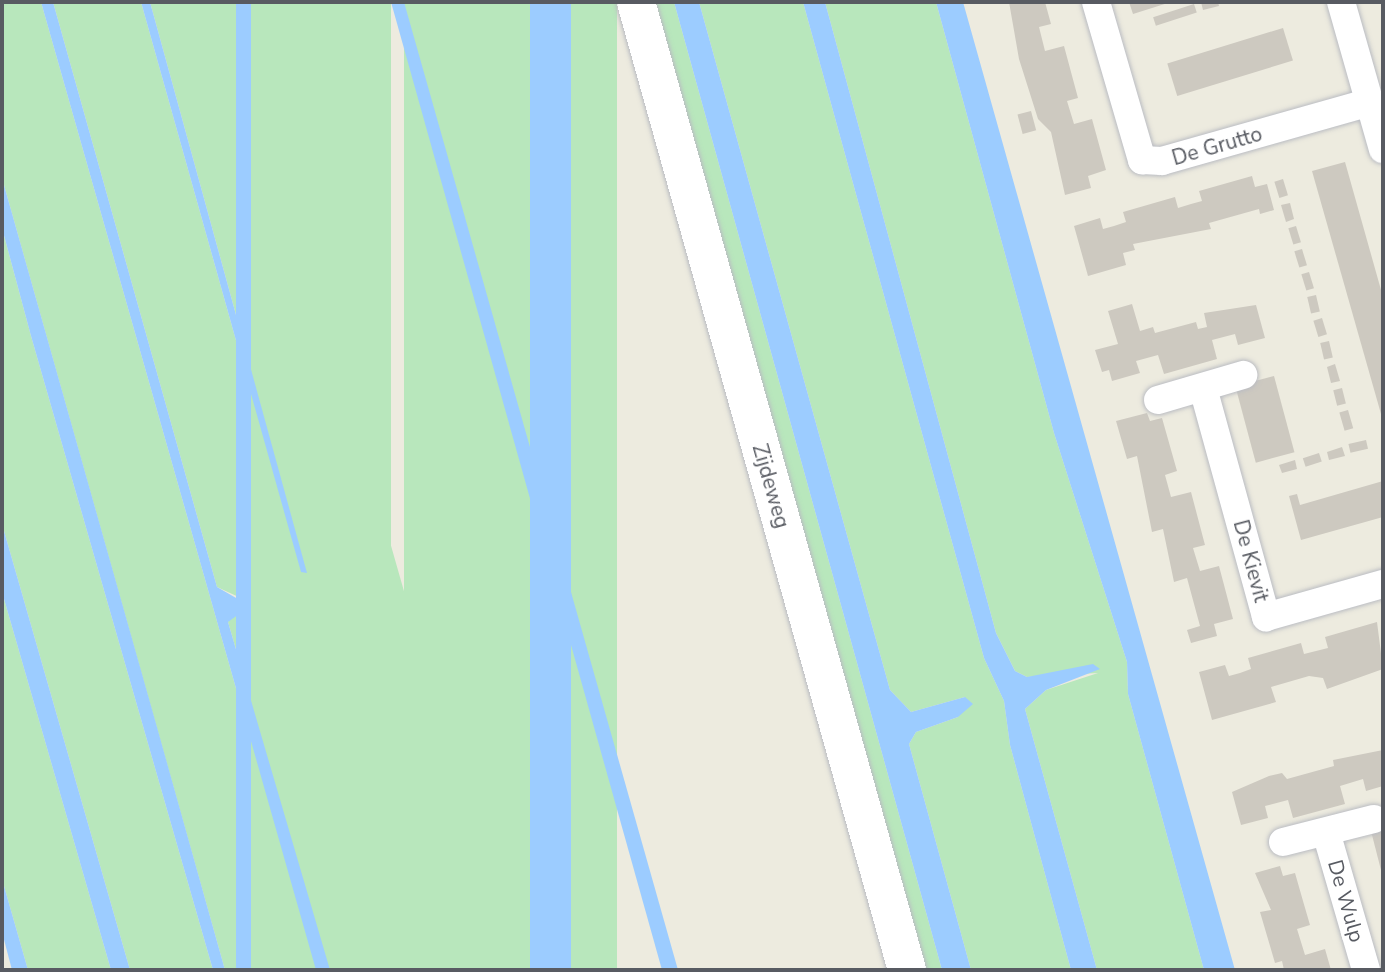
<!DOCTYPE html>
<style>
body{margin:0}
#map{position:relative;width:1385px;height:972px;overflow:hidden;background:#edebdf;font-family:"Nunito Sans",sans-serif}
div>[style]{position:absolute}
.green>*{inset:0;background:#b8e7bc;transform-origin:0 0}
.water>*{inset:0;background:#9cccff;transform-origin:0 0}
.building>*{inset:0;background:#cdc9c0;transform-origin:0 0}
.roads{filter:drop-shadow(0 0 2px #babcc2) drop-shadow(0 0 2px #babcc2)}
.minor>*{height:28px;margin:-14px;padding:0 14px;transform-origin:14px;border-radius:14px;background:#fff}
.secondary>*{height:38px;margin:-19px;padding:0 19px;transform-origin:19px;border-radius:19px;background:#fff}
span{translate:-50% -50%;white-space:nowrap;text-align:center;line-height:1.15;-webkit-text-stroke:6px #fff;paint-order:stroke}
.street-label{font-size:21px;color:#585b62}
.frame{position:absolute;inset:0;border:4px solid #585b62;pointer-events:none}
</style>
<div id="map">
<div class="green">
<i style="clip-path:polygon(2px 2px,41px 2px,316px 970px,225px 970px,2px 178px)"></i>
<i style="clip-path:polygon(53px 2px,141px 2px,301px 572px,307px 573px,150px 2px,236px 2px,512px 970px,330px 970px,228px 622px,232px 614px,246px 611px,243px 599px,217px 587px)"></i>
<i style="left:251px;top:2px;width:140px;height:1007px"></i>
<i style="left:404px;top:2px;width:126px;height:1006px"></i>
<i style="left:571px;top:2px;width:46px;height:1005px"></i>
<i style="clip-path:polygon(651px 2px,674px 2px,942px 970px,923px 970px)"></i>
<i style="clip-path:polygon(699px 2px,803px 2px,984px 658px,1004px 701px,1010px 745px,1071px 970px,971px 970px,909px 744px,916px 732px,958px 717px,965px 697px,911px 712px,890px 690px)"></i>
<i style="clip-path:polygon(825px 2px,936px 2px,1054px 433px,1127px 662px,1128px 694px,1204px 970px,1097px 970px,1025px 709px,1046px 690px,1098px 673px,1027px 677px,1015px 671px,996px 633px)"></i>
<i style="clip-path:polygon(2px 228px,31px 336px,213px 970px,130px 970px,2px 524px)"></i>
<i style="clip-path:polygon(2px 592px,111px 970px,28px 970px,2px 879px)"></i>
</div>
<div class="water">
<i style="clip-path:polygon(41px 2px,53px 2px,217px 587px,250px 606px,228px 622px,330px 970px,316px 970px)"></i>
<i style="clip-path:polygon(141px 2px,150px 2px,307px 573px,301px 572px)"></i>
<i style="left:236px;top:2px;width:15px;height:1007px"></i>
<i style="clip-path:polygon(391px 2px,404px 2px,678px 970px,662px 970px)"></i>
<i style="left:530px;top:2px;width:41px;height:1006px"></i>
<i style="clip-path:polygon(674px 2px,699px 2px,890px 690px,911px 712px,965px 697px,973px 704px,958px 717px,916px 732px,909px 744px,971px 970px,942px 970px)"></i>
<i style="clip-path:polygon(803px 2px,825px 2px,996px 633px,1015px 671px,1027px 677px,1093px 664px,1100px 669px,1046px 690px,1025px 709px,1097px 970px,1071px 970px,1010px 745px,1004px 701px,984px 658px)"></i>
<i style="clip-path:polygon(936px 2px,963px 2px,1235px 970px,1204px 970px,1128px 694px,1127px 662px,1054px 433px)"></i>
<i style="clip-path:polygon(2px 178px,155px 720px,225px 970px,213px 970px,31px 336px,2px 228px)"></i>
<i style="clip-path:polygon(2px 524px,130px 970px,111px 970px,2px 592px)"></i>
<i style="clip-path:polygon(2px 879px,28px 970px,12px 970px,2px 932px)"></i>
</div>
<div class="building">
<i style="clip-path:polygon(1009px 2px,1045px 2px,1051px 24px,1039px 27px,1045px 51px,1064px 46px,1078px 98px,1067px 101px,1074px 124px,1092px 119px,1106px 170px,1088px 176px,1091px 188px,1065px 195px,1051px 132px,1038px 119px,1019px 59px)"></i>
<i style="clip-path:polygon(1129px 2px,1171px 2px,1133px 14px)"></i>
<i style="clip-path:polygon(1201px 2px,1218px 2px,1219px 6px,1203px 10px)"></i>
<i style="left:1194px;top:4px;width:9px;height:43px;rotate:72deg"></i>
<i style="left:1283px;top:28px;width:34px;height:121px;rotate:73deg"></i>
<i style="left:1031px;top:111px;width:20px;height:14px;rotate:75deg"></i>
<i style="clip-path:polygon(1345px 162px,1383px 297px,1383px 421px,1312px 171px)"></i>
<i style="clip-path:polygon(1252px 176px,1255px 187px,1267px 184px,1274px 210px,1260px 214px,1259px 209px,1209px 223px,1211px 229px,1133px 244px,1135px 250px,1123px 253px,1126px 265px,1088px 276px,1074px 226px,1100px 218px,1103px 229px,1114px 226px,1126px 222px,1123px 212px,1175px 197px,1178px 208px,1191px 204px,1202px 201px,1199px 191px)"></i>
<i style="left:1283px;top:179px;width:17px;height:9px;rotate:73deg"></i>
<i style="clip-path:polygon(1290px 203px,1294px 219px,1286px 222px,1281px 205px)"></i>
<i style="left:1296px;top:226px;width:17px;height:8px;rotate:73deg"></i>
<i style="left:1302px;top:249px;width:17px;height:8px;rotate:73deg"></i>
<i style="left:1309px;top:272px;width:17px;height:8px;rotate:73deg"></i>
<i style="left:1316px;top:295px;width:17px;height:9px;rotate:77deg"></i>
<i style="clip-path:polygon(1132px 304px,1140px 331px,1153px 327px,1155px 333px,1196px 322px,1198px 329px,1207px 327px,1204px 313px,1256px 305px,1265px 338px,1238px 345px,1235px 334px,1212px 340px,1217px 359px,1164px 374px,1158px 355px,1136px 361px,1140px 373px,1112px 381px,1109px 370px,1102px 372px,1095px 350px,1118px 344px,1108px 311px)"></i>
<i style="left:1322px;top:318px;width:17px;height:9px;rotate:73deg"></i>
<i style="left:1329px;top:341px;width:17px;height:9px;rotate:77deg"></i>
<i style="clip-path:polygon(1335px 364px,1340px 381px,1331px 383px,1327px 367px)"></i>
<i style="left:1274px;top:376px;width:79px;height:40px;rotate:75deg"></i>
<i style="left:1342px;top:388px;width:16px;height:9px;rotate:76deg"></i>
<i style="left:1348px;top:410px;width:19px;height:9px;rotate:74deg"></i>
<i style="clip-path:polygon(1147px 413px,1150px 421px,1162px 418px,1177px 471px,1165px 475px,1171px 497px,1191px 492px,1205px 545px,1193px 548px,1200px 571px,1219px 566px,1233px 619px,1214px 624px,1217px 636px,1191px 643px,1187px 630px,1200px 626px,1187px 578px,1174px 582px,1163px 529px,1152px 532px,1137px 456px,1127px 459px,1116px 421px)"></i>
<i style="left:1366px;top:440px;width:9px;height:18px;rotate:77deg"></i>
<i style="clip-path:polygon(1342px 447px,1345px 456px,1329px 460px,1327px 452px)"></i>
<i style="left:1319px;top:453px;width:9px;height:17px;rotate:72deg"></i>
<i style="clip-path:polygon(1295px 460px,1297px 469px,1282px 473px,1279px 465px)"></i>
<i style="clip-path:polygon(1383px 481px,1383px 517px,1301px 540px,1289px 496px,1297px 494px,1300px 505px)"></i>
<i style="clip-path:polygon(1377px 622px,1383px 669px,1327px 689px,1323px 678px,1309px 676px,1271px 687px,1276px 702px,1212px 720px,1199px 672px,1225px 665px,1229px 676px,1240px 673px,1251px 669px,1248px 658px,1301px 643px,1304px 654px,1328px 648px,1325px 637px)"></i>
<i style="clip-path:polygon(1383px 750px,1383px 786px,1366px 791px,1363px 779px,1340px 786px,1345px 804px,1293px 818px,1288px 800px,1265px 806px,1268px 818px,1241px 825px,1232px 792px,1269px 776px,1282px 773px,1287px 779px,1334px 766px,1333px 760px)"></i>
<i style="clip-path:polygon(1383px 828px,1383px 874px,1382px 874px,1371px 831px)"></i>
<i style="clip-path:polygon(1280px 866px,1283px 876px,1295px 873px,1303px 901px,1310px 925px,1297px 929px,1305px 955px,1325px 949px,1331px 970px,1284px 970px,1282px 961px,1275px 963px,1260px 912px,1271px 910px,1255px 873px)"></i>
</div>
<div class="roads">
<div class="minor">
<i style="left:1096px;top:2px;width:165px;rotate:73.8deg"></i>
<i style="left:1142px;top:160px;width:20px;rotate:3deg"></i>
<i style="left:1162px;top:161px;width:216px;rotate:-15.8deg"></i>
<i style="left:1341px;top:2px;width:153px;rotate:74.1deg"></i>
<i style="left:1203px;top:388px;width:238px;rotate:74.6deg"></i>
<i style="left:1266px;top:617px;width:122px;rotate:-15.8deg"></i>
<i style="left:1158px;top:400px;width:89px;rotate:-16.4deg"></i>
<i style="left:1326px;top:832px;width:144px;rotate:73.8deg"></i>
<i style="left:1283px;top:842px;width:94px;rotate:-14.2deg"></i>
</div>
<div class="secondary">
<i style="left:636px;top:2px;width:1005px;rotate:74.36deg"></i>
</div>
</div>
<div class="street-label">
<span style="left:1217px;top:146px;rotate:-16deg">De Grutto</span>
<span style="left:771px;top:486px;rotate:74deg">Zijdeweg</span>
<span style="left:1251px;top:561px;rotate:75deg">De Kievit</span>
<span style="left:1346px;top:901px;rotate:74deg">De Wulp</span>
</div>
<div class="frame"></div>
</div>
